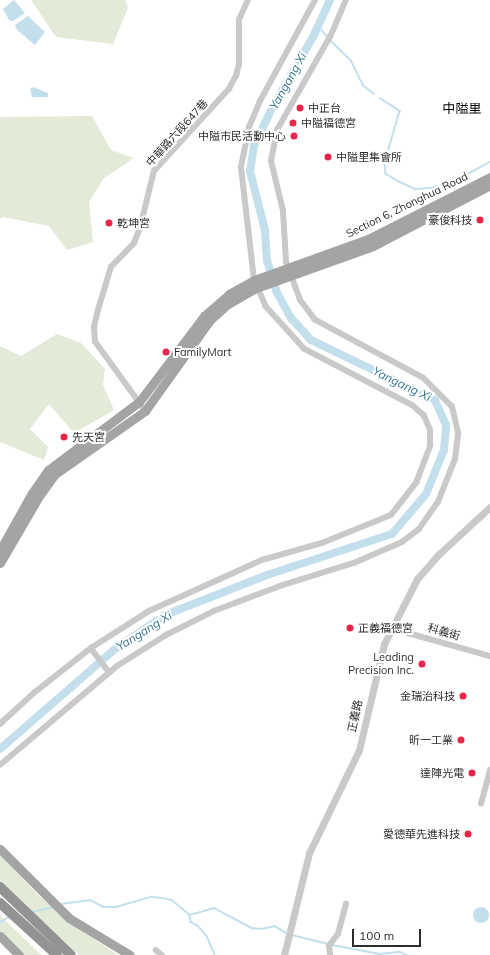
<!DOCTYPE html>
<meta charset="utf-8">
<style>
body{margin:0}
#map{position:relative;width:490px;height:955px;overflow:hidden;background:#fff;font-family:Mulish,"Noto Sans TC",sans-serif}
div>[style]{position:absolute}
.green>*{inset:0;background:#e3ead8}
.water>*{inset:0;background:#c3dfec}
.round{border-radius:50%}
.stream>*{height:1.5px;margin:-0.75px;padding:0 0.75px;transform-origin:0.75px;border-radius:0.75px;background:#c3dfec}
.river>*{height:8px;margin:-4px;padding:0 4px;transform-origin:4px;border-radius:4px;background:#c3dfec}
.minor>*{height:5.5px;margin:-2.75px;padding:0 2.75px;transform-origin:2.75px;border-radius:2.75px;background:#c9c9c9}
.tertiary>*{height:7px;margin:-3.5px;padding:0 3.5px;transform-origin:3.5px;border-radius:3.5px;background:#c9c9c9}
.primary>*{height:9px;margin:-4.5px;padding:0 4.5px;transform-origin:4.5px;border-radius:4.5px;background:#a4a4a4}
.motorway>*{height:10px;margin:-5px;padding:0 5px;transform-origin:5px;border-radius:5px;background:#939393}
.dots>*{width:11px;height:11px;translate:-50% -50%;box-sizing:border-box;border:2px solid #fff;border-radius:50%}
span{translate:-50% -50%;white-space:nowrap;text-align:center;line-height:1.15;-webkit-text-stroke:4px #fff;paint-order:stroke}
.poi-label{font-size:11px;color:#2c2c2c}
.left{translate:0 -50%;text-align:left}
.right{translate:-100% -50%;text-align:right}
.street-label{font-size:11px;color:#2c2c2c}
.water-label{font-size:12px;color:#387590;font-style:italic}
.quarter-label{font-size:13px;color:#000}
.scale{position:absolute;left:352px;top:929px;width:69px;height:18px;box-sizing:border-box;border:2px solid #2c2c2c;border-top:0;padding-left:5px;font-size:12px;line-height:14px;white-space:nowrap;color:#2c2c2c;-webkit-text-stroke:3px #fff;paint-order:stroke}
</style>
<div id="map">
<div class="green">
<i style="clip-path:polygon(31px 0,125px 0,128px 8px,113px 44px,56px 37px)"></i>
<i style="clip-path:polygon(92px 116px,111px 150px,134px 158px,104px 178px,89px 202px,93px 242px,67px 250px,49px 226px,3px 217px,0 219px,0 117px)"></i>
<i style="clip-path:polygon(57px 334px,81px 343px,105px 369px,103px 385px,114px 410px,74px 433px,49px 404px,30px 429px,48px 447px,44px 460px,0 442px,0 346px,21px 356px)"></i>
<i style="clip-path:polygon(0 855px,37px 894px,74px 926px,118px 955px,79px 955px,0 883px)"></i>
<i style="clip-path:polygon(0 915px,8px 923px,41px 955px,23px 955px,0 933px)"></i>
</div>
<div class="water">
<i style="clip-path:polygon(14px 0,25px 13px,13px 21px,9px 20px,3px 9px)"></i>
<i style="clip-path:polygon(28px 16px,45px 32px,35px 45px,17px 30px,15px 25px)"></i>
<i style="clip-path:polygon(33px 87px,48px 93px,48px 97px,32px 97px,30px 89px)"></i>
<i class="round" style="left:473px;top:907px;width:16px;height:16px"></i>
</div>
<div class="stream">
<i style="left:318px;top:26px;width:13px;rotate:48deg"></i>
<i style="left:330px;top:40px;width:29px;rotate:44deg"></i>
<i style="left:351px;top:60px;width:28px;rotate:64deg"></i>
<i style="left:363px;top:85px;width:14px;rotate:39deg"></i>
<i style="left:380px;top:98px;width:24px;rotate:33deg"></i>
<i style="left:400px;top:111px;width:54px;rotate:106.1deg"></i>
<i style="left:385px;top:163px;width:11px;rotate:85deg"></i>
<i style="left:386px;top:174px;width:14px;rotate:30deg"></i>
<i style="left:398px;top:181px;width:19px;rotate:25deg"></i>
<i style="left:415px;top:189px;width:15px;rotate:-4deg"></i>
<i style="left:430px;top:188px;width:22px;rotate:-13deg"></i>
<i style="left:451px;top:183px;width:44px;rotate:-28.3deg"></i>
<i style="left:61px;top:904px;width:29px;rotate:-8deg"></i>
<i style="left:90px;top:900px;width:16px;rotate:27deg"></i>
<i style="left:104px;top:907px;width:12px"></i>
<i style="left:116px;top:907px;width:37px;rotate:-16deg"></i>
<i style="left:152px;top:897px;width:11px;rotate:5deg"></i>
<i style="left:163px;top:898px;width:9px;rotate:13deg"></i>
<i style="left:172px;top:900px;width:23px;rotate:40deg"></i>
<i style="left:190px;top:915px;width:25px;rotate:-16deg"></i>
<i style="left:214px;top:908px;width:43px;rotate:27.8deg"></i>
<i style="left:252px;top:928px;width:10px;rotate:6deg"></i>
<i style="left:262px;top:929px;width:13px;rotate:-13deg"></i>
<i style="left:275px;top:926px;width:13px;rotate:32deg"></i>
<i style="left:32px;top:912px;width:22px;rotate:-13deg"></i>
<i style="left:190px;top:915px;width:7px;rotate:82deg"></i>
<i style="left:191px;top:922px;width:8px;rotate:30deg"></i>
<i style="left:198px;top:926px;width:13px;rotate:48deg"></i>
<i style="left:207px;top:936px;width:21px;rotate:67deg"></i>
<i style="left:0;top:922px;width:10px;rotate:-29deg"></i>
<i style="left:292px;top:935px;width:37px;rotate:14deg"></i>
<i style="left:332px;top:945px;width:49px;rotate:10.6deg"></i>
<i style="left:380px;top:954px;width:20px;rotate:-6deg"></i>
<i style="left:400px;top:952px;width:8px;rotate:23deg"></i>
</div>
<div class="river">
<i style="left:0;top:749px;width:152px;rotate:-41deg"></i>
<i style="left:115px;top:649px;width:60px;rotate:-34.2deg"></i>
<i style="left:165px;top:615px;width:110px;rotate:-21.4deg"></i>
<i style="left:267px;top:575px;width:132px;rotate:-18.2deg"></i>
<i style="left:392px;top:534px;width:52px;rotate:-49.6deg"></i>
<i style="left:426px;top:494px;width:48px;rotate:-67.8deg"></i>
<i style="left:444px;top:450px;width:25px;rotate:-85deg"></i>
<i style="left:446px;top:425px;width:27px;rotate:-114deg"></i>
<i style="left:435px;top:400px;width:138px;rotate:-154.2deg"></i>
<i style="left:311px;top:340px;width:30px;rotate:-132deg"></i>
<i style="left:291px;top:318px;width:29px;rotate:-119deg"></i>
<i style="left:277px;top:293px;width:34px;rotate:-107deg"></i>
<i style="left:267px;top:261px;width:31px;rotate:-94deg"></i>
<i style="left:265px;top:230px;width:61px;rotate:-104.3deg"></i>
<i style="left:250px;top:171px;width:25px;rotate:-81deg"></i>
<i style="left:254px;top:146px;width:44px;rotate:-64.6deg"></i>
<i style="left:273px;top:106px;width:80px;rotate:-59.9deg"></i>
<i style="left:313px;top:37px;width:41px;rotate:-65.3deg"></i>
</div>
<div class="minor">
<i style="left:145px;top:411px;width:85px;rotate:-125.9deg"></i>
<i style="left:95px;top:342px;width:15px;rotate:-94deg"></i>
<i style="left:94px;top:327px;width:17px;rotate:-77deg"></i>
<i style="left:98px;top:310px;width:45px;rotate:-73.2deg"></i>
<i style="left:111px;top:267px;width:33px;rotate:-46deg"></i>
<i style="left:134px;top:243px;width:16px;rotate:-68deg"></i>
<i style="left:140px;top:228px;width:59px;rotate:-76.2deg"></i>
<i style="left:154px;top:171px;width:111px;rotate:-47.6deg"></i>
<i style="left:229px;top:89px;width:15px;rotate:-62deg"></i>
<i style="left:236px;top:76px;width:12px;rotate:-76deg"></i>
<i style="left:239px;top:64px;width:44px;rotate:-90deg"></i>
<i style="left:239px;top:20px;width:22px;rotate:-66deg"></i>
<i style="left:393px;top:625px;width:17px;rotate:28deg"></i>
<i style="left:408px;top:633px;width:85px;rotate:15.7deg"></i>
<i style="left:91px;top:648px;width:30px;rotate:53deg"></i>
<i style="left:0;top:724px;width:46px;rotate:-42.4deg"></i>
<i style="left:34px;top:693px;width:73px;rotate:-38.3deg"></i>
<i style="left:91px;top:648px;width:69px;rotate:-32.5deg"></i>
<i style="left:149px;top:611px;width:124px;rotate:-24.3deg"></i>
<i style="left:262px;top:560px;width:62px;rotate:-15.8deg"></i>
<i style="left:322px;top:543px;width:74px;rotate:-22.1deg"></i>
<i style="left:391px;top:515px;width:41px;rotate:-52deg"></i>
<i style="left:416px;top:483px;width:40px;rotate:-69deg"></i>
<i style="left:430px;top:446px;width:16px;rotate:-90deg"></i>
<i style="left:430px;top:430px;width:15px;rotate:-113deg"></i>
<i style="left:424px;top:416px;width:15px;rotate:-138deg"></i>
<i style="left:413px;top:406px;width:123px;rotate:-152.4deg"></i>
<i style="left:304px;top:349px;width:57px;rotate:-132.1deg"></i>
<i style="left:266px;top:307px;width:30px;rotate:-114deg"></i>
<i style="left:254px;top:280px;width:114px;rotate:-96.6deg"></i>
<i style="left:241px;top:167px;width:41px;rotate:-78.7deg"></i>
<i style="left:249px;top:127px;width:28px;rotate:-67deg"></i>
<i style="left:260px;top:101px;width:115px;rotate:-61.4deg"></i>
<i style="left:0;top:765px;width:153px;rotate:-40.2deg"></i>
<i style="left:117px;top:666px;width:58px;rotate:-32.3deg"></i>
<i style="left:166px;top:635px;width:54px;rotate:-26.6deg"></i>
<i style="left:214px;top:611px;width:71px;rotate:-20.7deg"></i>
<i style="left:280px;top:586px;width:77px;rotate:-17.3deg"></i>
<i style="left:354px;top:563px;width:52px;rotate:-23.6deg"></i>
<i style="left:402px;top:542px;width:21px;rotate:-37deg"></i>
<i style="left:419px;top:529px;width:33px;rotate:-55deg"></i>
<i style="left:438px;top:502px;width:46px;rotate:-68.4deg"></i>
<i style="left:455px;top:459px;width:26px;rotate:-83deg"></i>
<i style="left:458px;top:433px;width:27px;rotate:-103deg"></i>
<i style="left:452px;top:407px;width:41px;rotate:-135deg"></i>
<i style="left:423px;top:378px;width:123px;rotate:-151.8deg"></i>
<i style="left:315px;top:320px;width:25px;rotate:-127deg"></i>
<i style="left:300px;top:300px;width:40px;rotate:-110.2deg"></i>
<i style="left:286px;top:262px;width:51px;rotate:-93.4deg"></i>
<i style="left:283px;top:211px;width:51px;rotate:-103.5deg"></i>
<i style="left:271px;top:161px;width:32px;rotate:-79deg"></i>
<i style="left:277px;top:130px;width:109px;rotate:-60.4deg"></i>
<i style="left:331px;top:35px;width:38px;rotate:-67deg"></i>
<i style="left:481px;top:804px;width:35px;rotate:-75deg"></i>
<i style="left:156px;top:950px;width:8px;rotate:40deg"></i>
<i style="left:330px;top:955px;width:9px;rotate:-96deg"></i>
<i style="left:329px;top:946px;width:15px;rotate:-53deg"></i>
<i style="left:338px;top:934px;width:31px;rotate:-75deg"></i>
</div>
<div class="tertiary">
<i style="left:284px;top:955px;width:105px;rotate:-76.2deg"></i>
<i style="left:309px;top:853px;width:114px;rotate:-64.1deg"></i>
<i style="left:359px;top:750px;width:109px;rotate:-76.7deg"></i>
<i style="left:384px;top:644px;width:73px;rotate:-63.1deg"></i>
<i style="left:417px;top:579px;width:33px;rotate:-49deg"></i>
<i style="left:439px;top:554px;width:69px;rotate:-42.7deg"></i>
</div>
<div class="primary">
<i style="left:0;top:550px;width:65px;rotate:-60.7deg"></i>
<i style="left:32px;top:493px;width:28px;rotate:-55deg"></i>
<i style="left:48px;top:470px;width:114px;rotate:-36.8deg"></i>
<i style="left:139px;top:402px;width:108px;rotate:-52.9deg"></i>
<i style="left:204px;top:316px;width:33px;rotate:-41deg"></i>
<i style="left:229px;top:294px;width:29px;rotate:-29deg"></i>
<i style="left:254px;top:280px;width:121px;rotate:-19.8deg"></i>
<i style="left:368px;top:239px;width:137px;rotate:-26.9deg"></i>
<i style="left:0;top:563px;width:78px;rotate:-59.8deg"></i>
<i style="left:39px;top:496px;width:27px;rotate:-54deg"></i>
<i style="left:55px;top:474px;width:110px;rotate:-35deg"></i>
<i style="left:145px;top:411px;width:112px;rotate:-54.5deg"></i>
<i style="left:210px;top:320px;width:24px;rotate:-42deg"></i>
<i style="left:228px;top:304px;width:32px;rotate:-30deg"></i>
<i style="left:256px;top:288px;width:124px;rotate:-19.7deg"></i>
<i style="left:373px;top:246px;width:132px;rotate:-27.5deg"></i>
<i style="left:0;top:849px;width:98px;rotate:45deg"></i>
<i style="left:69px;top:918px;width:71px;rotate:31.2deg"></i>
<i style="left:0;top:936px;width:27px;rotate:45deg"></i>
</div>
<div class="motorway">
<i style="left:0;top:887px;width:98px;rotate:43.8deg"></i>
<i style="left:0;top:903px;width:77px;rotate:42.4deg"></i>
</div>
<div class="dots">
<i style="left:300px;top:108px;background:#eb2545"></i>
<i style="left:293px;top:123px;background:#eb2545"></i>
<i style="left:294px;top:136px;background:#eb2545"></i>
<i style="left:328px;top:157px;background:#eb2545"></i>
<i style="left:480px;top:220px;background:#eb2545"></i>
<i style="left:109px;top:223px;background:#eb2545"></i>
<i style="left:166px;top:352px;background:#eb2545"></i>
<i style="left:64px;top:437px;background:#eb2545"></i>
<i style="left:350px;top:628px;background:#eb2545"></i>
<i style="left:422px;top:664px;background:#eb2545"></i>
<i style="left:463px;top:696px;background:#eb2545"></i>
<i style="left:461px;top:740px;background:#eb2545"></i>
<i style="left:472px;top:773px;background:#eb2545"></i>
<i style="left:468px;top:834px;background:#eb2545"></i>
</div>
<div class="poi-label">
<span class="left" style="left:308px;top:108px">中正台</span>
<span class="left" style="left:301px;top:123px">中隘福德宮</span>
<span class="right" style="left:286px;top:136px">中隘市民活動中心</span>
<span class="left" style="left:336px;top:157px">中隘里集會所</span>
<span class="right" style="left:472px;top:220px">豪俊科技</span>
<span class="left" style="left:117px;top:223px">乾坤宮</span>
<span class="left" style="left:174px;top:352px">FamilyMart</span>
<span class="left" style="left:72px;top:437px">先天宮</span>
<span class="left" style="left:358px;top:628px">正義福德宮</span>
<span class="right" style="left:414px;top:664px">Leading<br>Precision Inc.</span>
<span class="right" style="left:455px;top:696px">金瑞治科技</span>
<span class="right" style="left:453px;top:740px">昕一工業</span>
<span class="right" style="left:464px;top:773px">達陣光電</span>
<span class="right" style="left:460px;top:834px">愛德華先進科技</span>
</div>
<div class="street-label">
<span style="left:177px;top:133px;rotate:-48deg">中華路六段647巷</span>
<span style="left:407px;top:205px;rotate:-26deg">Section 6, Zhonghua Road</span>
<span style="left:444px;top:632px;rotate:16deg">科義街</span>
<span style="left:355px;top:716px;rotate:-78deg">正義路</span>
</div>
<div class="water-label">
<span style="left:288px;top:81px;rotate:-61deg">Yangang Xi</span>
<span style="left:402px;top:384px;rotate:26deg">Yangang Xi</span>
<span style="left:144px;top:631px;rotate:-32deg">Yangang Xi</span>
</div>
<div class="quarter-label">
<span style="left:462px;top:108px">中隘里</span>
</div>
<div class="scale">100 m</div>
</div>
